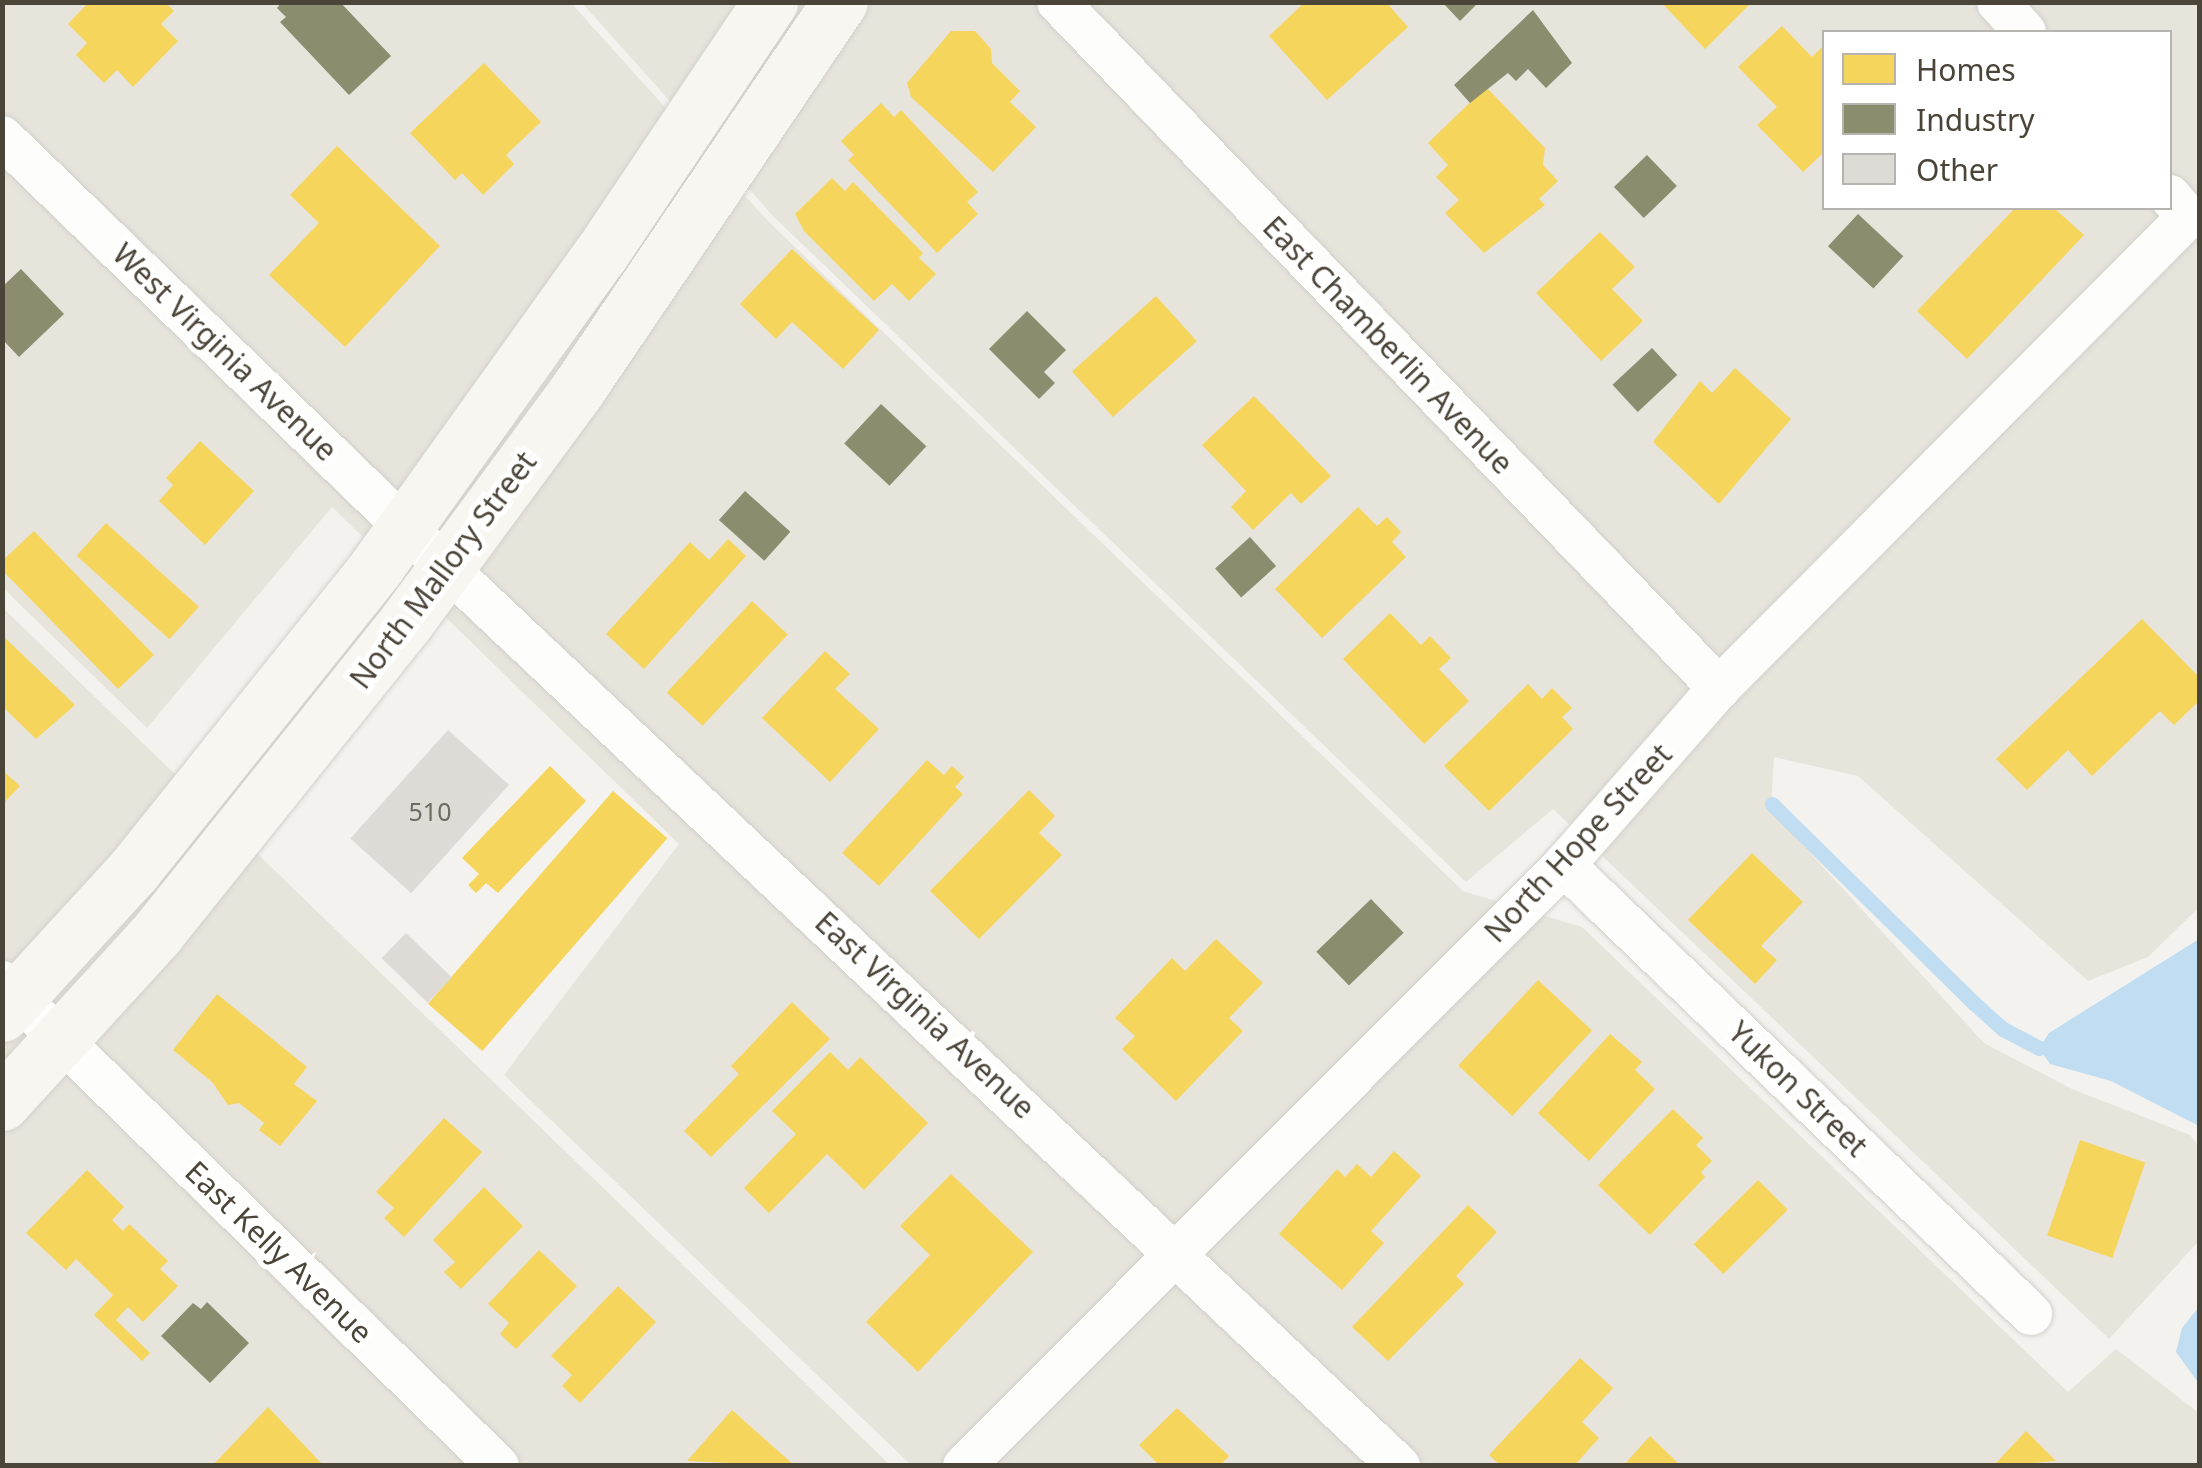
<!DOCTYPE html>
<style>
body{margin:0}
#map{position:relative;width:2202px;height:1468px;overflow:hidden;background:#f4f2ee;font-family:"Noto Sans",sans-serif}
div>[style]{position:absolute}
.residential>*{inset:0;background:#e7e4dc}
.water>*{inset:0;background:#c0ddf1}
.homes>*{inset:0;background:#f6d55c;transform-origin:0 0}
.industry>*{inset:0;background:#8c8c6e;transform-origin:0 0}
.stream>*{height:15px;margin:-7.5px;padding:0 7.5px;transform-origin:7.5px;border-radius:7.5px;background:#c0ddf1}
.building>*{inset:0;background:#dedbd6;transform-origin:0 0}
.roads{filter:drop-shadow(0 0 2px #d2d0cb) drop-shadow(0 0 2px #d2d0cb)}
.street>*{height:42px;margin:-21px;padding:0 21px;transform-origin:21px;border-radius:21px;background:#fdfdfc}
.secondary>*{height:55px;margin:-27.5px;padding:0 27.5px;transform-origin:27.5px;border-radius:27.5px;background:#f7f6f1}
span{translate:-50% -50%;white-space:nowrap;text-align:center;line-height:1.15;-webkit-text-stroke:10px #fff;paint-order:stroke}
.number-label{font-size:25px;color:#706a61}
.number-label span{-webkit-text-stroke-width:0}
.street-label{font-size:30px;color:#4b4439}
.frame{position:absolute;inset:0;border:5px solid #4b4439;pointer-events:none}
.legend{position:absolute;left:1822px;top:30px;width:350px;height:180px;box-sizing:border-box;background:#fff;border:2px solid #b7b4b0;margin:0;padding:12px 18px;list-style:none;font-size:30px;color:#4b4439}
.legend li{display:flex;align-items:center;gap:20px;height:50px}
.legend b{width:50px;border:2px solid #b7b4b0}
</style>
<div id="map">
<div class="residential">
<i style="clip-path:polygon(2px 3px,571px 3px,767px 220px,1463px 891px,1582px 927px,2068px 1392px,2116px 1349px,2199px 1413px,2199px 1465px,911px 1465px,504px 1075px,679px 844px,332px 507px,147px 728px,3px 588px)"></i>
<i style="clip-path:polygon(evenodd,582px 3px,2199px 3px,2199px 907px,2148px 957px,2088px 981px,1858px 776px,1774px 757px,1771px 810px,1984px 1043px,2072px 1089px,2190px 1135px,2199px 1147px,2199px 1241px,2109px 1339px,1553px 809px,1466px 882px,772px 215px,582px 3px,1824px 32px,2170px 32px,2170px 208px,1824px 208px,1824px 32px)"></i>
<i style="clip-path:polygon(3px 608px,890px 1465px,3px 1465px)"></i>
</div>
<div class="water">
<i style="clip-path:polygon(2199px 939px,2199px 1126px,2111px 1081px,2050px 1064px,2039px 1048px,2049px 1033px)"></i>
<i style="clip-path:polygon(2199px 1307px,2199px 1384px,2176px 1352px,2182px 1328px)"></i>
</div>
<div class="homes">
<i style="clip-path:polygon(89px 2px,165px 2px,174px 11px,161px 24px,178px 41px,133px 87px,117px 70px,104px 83px,76px 55px,87px 43px,68px 24px)"></i>
<i style="clip-path:polygon(1305px 2px,1386px 2px,1408px 27px,1327px 100px,1269px 36px)"></i>
<i style="clip-path:polygon(1661px 2px,1752px 2px,1705px 49px)"></i>
<i style="clip-path:polygon(1782px 26px,1812px 57px,1824px 45px,1824px 152px,1803px 172px,1757px 125px,1777px 107px,1738px 67px)"></i>
<i style="clip-path:polygon(951px 31px,975px 31px,991px 49px,992px 63px,1020px 91px,1010px 102px,1036px 127px,993px 172px,911px 97px,907px 83px)"></i>
<i style="clip-path:polygon(484px 63px,541px 122px,506px 155px,514px 164px,483px 195px,462px 173px,455px 180px,410px 133px)"></i>
<i style="clip-path:polygon(1486px 87px,1545px 148px,1543px 165px,1558px 181px,1539px 199px,1545px 205px,1484px 253px,1445px 213px,1459px 200px,1436px 177px,1448px 165px,1428px 143px)"></i>
<i style="clip-path:polygon(881px 103px,894px 117px,901px 110px,978px 192px,967px 202px,978px 214px,937px 253px,848px 160px,854px 155px,841px 141px)"></i>
<i style="clip-path:polygon(337px 146px,440px 246px,345px 347px,269px 275px,319px 223px,290px 195px)"></i>
<i style="clip-path:polygon(832px 178px,845px 191px,853px 182px,923px 253px,919px 258px,936px 274px,909px 301px,892px 284px,874px 301px,804px 231px,795px 214px)"></i>
<i style="clip-path:polygon(2015px 208px,2054px 208px,2084px 235px,1967px 359px,1917px 311px)"></i>
<i style="clip-path:polygon(1600px 232px,1635px 267px,1612px 289px,1643px 321px,1601px 361px,1536px 293px)"></i>
<i style="clip-path:polygon(792px 249px,879px 330px,843px 369px,792px 322px,776px 339px,740px 304px)"></i>
<i style="left:1156px;top:296px;width:61px;height:113px;rotate:48deg"></i>
<i style="clip-path:polygon(1735px 368px,1791px 419px,1719px 504px,1653px 442px,1700px 381px,1712px 393px)"></i>
<i style="clip-path:polygon(1254px 396px,1331px 476px,1301px 504px,1291px 493px,1253px 530px,1231px 507px,1246px 491px,1202px 445px)"></i>
<i style="clip-path:polygon(200px 441px,254px 491px,205px 545px,159px 501px,173px 485px,166px 478px)"></i>
<i style="clip-path:polygon(1358px 507px,1377px 526px,1387px 517px,1401px 532px,1392px 542px,1406px 557px,1322px 638px,1275px 589px)"></i>
<i style="left:106px;top:523px;width:125px;height:44px;rotate:42deg"></i>
<i style="clip-path:polygon(34px 531px,154px 655px,118px 689px,2px 570px,2px 561px)"></i>
<i style="clip-path:polygon(728px 539px,746px 556px,644px 669px,606px 634px,690px 542px,709px 560px)"></i>
<i style="left:752px;top:601px;width:49px;height:125px;rotate:43deg"></i>
<i style="clip-path:polygon(1390px 613px,1421px 645px,1430px 636px,1451px 658px,1439px 669px,1469px 701px,1424px 744px,1343px 659px)"></i>
<i style="clip-path:polygon(2142px 619px,2200px 678px,2200px 700px,2174px 725px,2160px 711px,2092px 776px,2068px 750px,2027px 790px,1996px 759px)"></i>
<i style="clip-path:polygon(2px 635px,75px 705px,36px 739px,2px 706px)"></i>
<i style="clip-path:polygon(825px 651px,850px 674px,835px 689px,879px 729px,830px 782px,762px 718px)"></i>
<i style="clip-path:polygon(1528px 684px,1542px 699px,1552px 688px,1572px 708px,1562px 717px,1573px 729px,1489px 811px,1444px 766px)"></i>
<i style="clip-path:polygon(927px 760px,944px 775px,952px 766px,964px 777px,955px 787px,963px 794px,879px 886px,842px 853px)"></i>
<i style="clip-path:polygon(550px 766px,586px 801px,498px 893px,486px 883px,476px 893px,468px 885px,479px 874px,462px 858px)"></i>
<i style="clip-path:polygon(2px 770px,20px 786px,2px 805px)"></i>
<i style="clip-path:polygon(1029px 790px,1055px 816px,1039px 833px,1062px 855px,979px 939px,930px 891px)"></i>
<i style="left:613px;top:791px;width:72px;height:282px;rotate:41deg"></i>
<i style="clip-path:polygon(1752px 853px,1803px 902px,1761px 946px,1777px 960px,1755px 984px,1688px 920px)"></i>
<i style="clip-path:polygon(1216px 939px,1263px 983px,1229px 1018px,1243px 1031px,1176px 1101px,1122px 1049px,1135px 1036px,1115px 1018px,1172px 958px,1185px 971px)"></i>
<i style="left:1538px;top:980px;width:74px;height:117px;rotate:43deg"></i>
<i style="clip-path:polygon(217px 994px,307px 1067px,294px 1084px,317px 1101px,280px 1146px,259px 1130px,264px 1123px,239px 1103px,228px 1105px,212px 1082px,173px 1050px)"></i>
<i style="clip-path:polygon(792px 1002px,830px 1039px,711px 1157px,684px 1131px,739px 1074px,731px 1066px)"></i>
<i style="clip-path:polygon(1610px 1034px,1642px 1062px,1635px 1070px,1655px 1089px,1589px 1161px,1538px 1113px)"></i>
<i style="clip-path:polygon(830px 1052px,848px 1070px,860px 1057px,928px 1123px,864px 1190px,827px 1154px,769px 1213px,744px 1188px,796px 1134px,772px 1111px)"></i>
<i style="clip-path:polygon(1673px 1109px,1703px 1138px,1696px 1145px,1712px 1161px,1701px 1172px,1705px 1177px,1650px 1235px,1598px 1185px)"></i>
<i style="clip-path:polygon(444px 1118px,482px 1152px,404px 1237px,384px 1218px,394px 1208px,376px 1192px)"></i>
<i style="left:2080px;top:1140px;width:69px;height:101px;rotate:19deg"></i>
<i style="clip-path:polygon(1394px 1151px,1421px 1176px,1371px 1231px,1384px 1243px,1342px 1290px,1279px 1234px,1337px 1169px,1345px 1177px,1357px 1164px,1371px 1177px)"></i>
<i style="clip-path:polygon(87px 1170px,124px 1207px,112px 1220px,123px 1231px,129px 1224px,168px 1261px,160px 1269px,178px 1286px,143px 1322px,128px 1307px,116px 1320px,150px 1353px,142px 1361px,94px 1315px,113px 1295px,76px 1259px,66px 1270px,26px 1233px)"></i>
<i style="clip-path:polygon(951px 1174px,1033px 1252px,918px 1372px,866px 1322px,930px 1255px,900px 1226px)"></i>
<i style="left:1758px;top:1180px;width:42px;height:91px;rotate:45deg"></i>
<i style="clip-path:polygon(484px 1187px,523px 1226px,461px 1289px,444px 1272px,455px 1262px,433px 1240px)"></i>
<i style="clip-path:polygon(1468px 1205px,1497px 1232px,1456px 1276px,1464px 1284px,1388px 1361px,1352px 1327px)"></i>
<i style="clip-path:polygon(539px 1250px,577px 1286px,516px 1349px,500px 1334px,509px 1323px,488px 1304px)"></i>
<i style="clip-path:polygon(618px 1286px,656px 1322px,580px 1403px,562px 1386px,572px 1375px,551px 1356px)"></i>
<i style="clip-path:polygon(1580px 1358px,1613px 1388px,1582px 1422px,1599px 1438px,1574px 1466px,1501px 1466px,1489px 1455px)"></i>
<i style="clip-path:polygon(268px 1407px,324px 1466px,212px 1466px)"></i>
<i style="clip-path:polygon(1177px 1408px,1229px 1456px,1220px 1466px,1160px 1466px,1139px 1445px)"></i>
<i style="clip-path:polygon(732px 1410px,795px 1466px,687px 1461px)"></i>
<i style="clip-path:polygon(2026px 1431px,2056px 1461px,1993px 1466px)"></i>
<i style="clip-path:polygon(1650px 1436px,1681px 1466px,1623px 1466px)"></i>
</div>
<div class="industry">
<i style="clip-path:polygon(282px 2px,340px 2px,391px 56px,349px 95px,280px 22px,286px 17px,277px 8px)"></i>
<i style="clip-path:polygon(1442px 2px,1479px 2px,1460px 21px)"></i>
<i style="clip-path:polygon(1533px 10px,1572px 63px,1546px 88px,1528px 69px,1516px 81px,1508px 73px,1470px 103px,1454px 85px)"></i>
<i style="left:1647px;top:155px;width:43px;height:46px;rotate:46deg"></i>
<i style="left:1858px;top:214px;width:62px;height:44px;rotate:43deg"></i>
<i style="clip-path:polygon(21px 269px,64px 314px,19px 357px,2px 339px,2px 287px)"></i>
<i style="clip-path:polygon(1027px 311px,1066px 350px,1044px 372px,1055px 383px,1039px 399px,989px 349px)"></i>
<i style="left:1652px;top:348px;width:37px;height:54px;rotate:47deg"></i>
<i style="left:881px;top:404px;width:62px;height:54px;rotate:43deg"></i>
<i style="left:745px;top:491px;width:61px;height:39px;rotate:42deg"></i>
<i style="left:1250px;top:537px;width:39px;height:47px;rotate:48deg"></i>
<i style="left:1371px;top:899px;width:47px;height:76px;rotate:46deg"></i>
<i style="clip-path:polygon(207px 1302px,249px 1343px,210px 1383px,161px 1336px,193px 1303px,201px 1309px)"></i>
</div>
<div class="stream">
<i style="left:1772px;top:804px;width:285px;rotate:44.6deg"></i>
<i style="left:1975px;top:1004px;width:38px;rotate:42deg"></i>
<i style="left:2003px;top:1029px;width:41px;rotate:27.8deg"></i>
</div>
<div class="building">
<i style="left:448px;top:730px;width:82px;height:146px;rotate:42deg"></i>
<i style="left:406px;top:933px;width:64px;height:35px;rotate:44deg"></i>
</div>
<div class="roads">
<div class="street">
<i style="left:1058px;top:2px;width:953px;rotate:46.06deg"></i>
<i style="left:1998px;top:2px;width:40px;rotate:48deg"></i>
<i style="left:2px;top:137px;width:620px;rotate:44.08deg"></i>
<i style="left:447px;top:568px;width:1309px;rotate:43.33deg"></i>
<i style="left:1564px;top:865px;width:648px;rotate:43.87deg"></i>
<i style="left:2px;top:982px;width:693px;rotate:44.3deg"></i>
<i style="left:964px;top:1466px;width:849px;rotate:-45.05deg"></i>
<i style="left:1564px;top:865px;width:235px;rotate:-48.8deg"></i>
<i style="left:1719px;top:688px;width:665px;rotate:-45.12deg"></i>
<i style="left:2188px;top:217px;width:28px;rotate:-131deg"></i>
</div>
<div class="secondary">
<i style="left:2px;top:1014px;width:194px;rotate:-47.5deg"></i>
<i style="left:133px;top:871px;width:391px;rotate:-51.3deg"></i>
<i style="left:377px;top:566px;width:383px;rotate:-54.4deg"></i>
<i style="left:600px;top:255px;width:305px;rotate:-56.1deg"></i>
<i style="left:2px;top:1103px;width:230px;rotate:-47.6deg"></i>
<i style="left:157px;top:933px;width:398px;rotate:-51.3deg"></i>
<i style="left:406px;top:622px;width:288px;rotate:-53.6deg"></i>
<i style="left:577px;top:390px;width:469px;rotate:-55.9deg"></i>
</div>
</div>
<div class="number-label">
<span style="left:430px;top:811px">510</span>
</div>
<div class="street-label">
<span style="left:1388px;top:345px;rotate:46deg">East Chamberlin Avenue</span>
<span style="left:225px;top:352px;rotate:44deg">West Virginia Avenue</span>
<span style="left:443px;top:570px;rotate:-53deg">North Mallory Street</span>
<span style="left:1578px;top:843px;rotate:-47deg">North Hope Street</span>
<span style="left:925px;top:1015px;rotate:43deg">East Virginia Avenue</span>
<span style="left:1798px;top:1089px;rotate:44deg">Yukon Street</span>
<span style="left:279px;top:1252px;rotate:44deg">East Kelly Avenue</span>
</div>
<div class="frame"></div>
<ul class="legend">
<li><b style="height:28px;background:#f6d55c"></b>Homes</li>
<li><b style="height:28px;background:#8c8c6e"></b>Industry</li>
<li><b style="height:28px;background:#dedbd6"></b>Other</li>
</ul>
</div>
